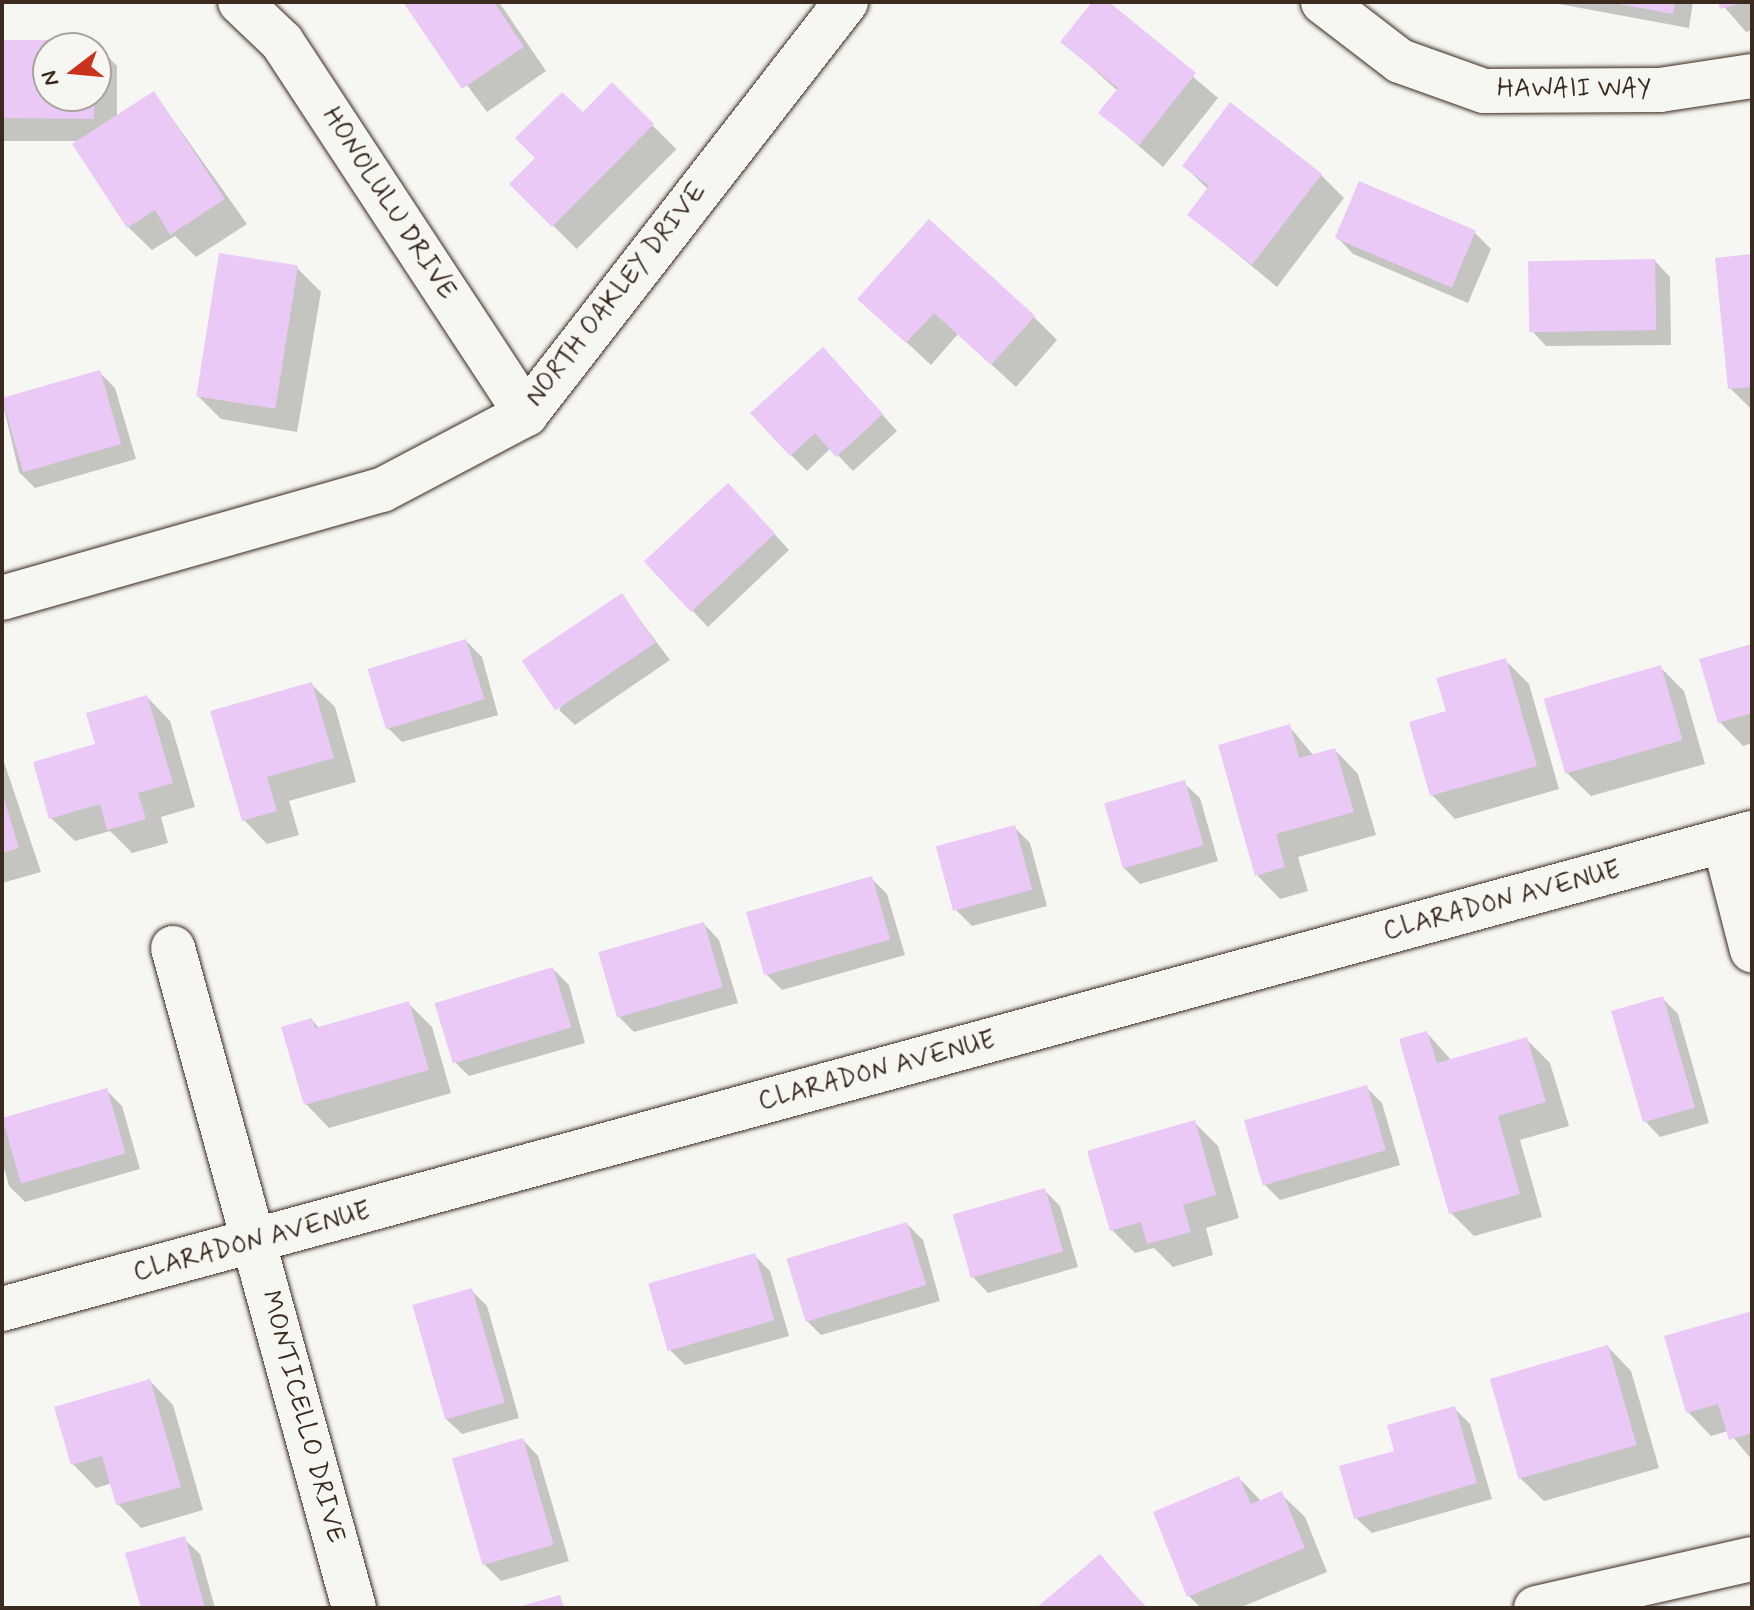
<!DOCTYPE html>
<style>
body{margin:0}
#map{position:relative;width:1754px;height:1610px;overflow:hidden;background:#f6f6f2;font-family:Mynerve,sans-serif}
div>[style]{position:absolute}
.shadow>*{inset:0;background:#0003;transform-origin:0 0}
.building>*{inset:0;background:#eac9f6;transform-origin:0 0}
.roads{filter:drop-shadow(0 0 2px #3b2a1e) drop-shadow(0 0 2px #3b2a1e)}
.street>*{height:44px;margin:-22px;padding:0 22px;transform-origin:22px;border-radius:22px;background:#f6f6f2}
span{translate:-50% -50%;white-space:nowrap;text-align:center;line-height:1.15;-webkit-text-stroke:6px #f6f6f2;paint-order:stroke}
.street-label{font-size:26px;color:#3b2a1e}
.frame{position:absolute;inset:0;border:4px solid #3b2a1e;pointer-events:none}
.north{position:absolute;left:32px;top:32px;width:80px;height:80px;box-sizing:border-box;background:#f6f6f2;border:2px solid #aba49d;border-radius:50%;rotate:254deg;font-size:22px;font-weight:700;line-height:32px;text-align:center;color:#3b2a1e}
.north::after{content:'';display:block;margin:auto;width:28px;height:36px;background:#c8321e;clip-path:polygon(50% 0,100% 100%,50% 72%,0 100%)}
</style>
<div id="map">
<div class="shadow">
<i style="clip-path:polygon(405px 2px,499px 2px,546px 71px,487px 112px)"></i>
<i style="clip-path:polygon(1094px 2px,1105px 2px,1218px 98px,1163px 167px,1101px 113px,1118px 91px,1063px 42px)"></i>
<i style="clip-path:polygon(1548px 2px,1693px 2px,1689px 28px)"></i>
<i style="clip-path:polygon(1720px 2px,1752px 2px,1752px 30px,1746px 32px)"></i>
<i style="clip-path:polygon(evenodd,2px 42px,94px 42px,117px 66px,117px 117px,154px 93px,247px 224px,196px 257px,175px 236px,152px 250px,128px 227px,80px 141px,2px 141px,2px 42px,48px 48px,96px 48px,96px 96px,48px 96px,48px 48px)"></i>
<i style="left:612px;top:85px;width:91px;height:141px;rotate:45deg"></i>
<i style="clip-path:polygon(1184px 166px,1321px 175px,1344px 198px,1277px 287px,1190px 215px,1209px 190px)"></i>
<i style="clip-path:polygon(1475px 233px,1491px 249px,1468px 303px,1353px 254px,1338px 238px)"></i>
<i style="clip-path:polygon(1752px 256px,1752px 410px,1730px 388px)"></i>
<i style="clip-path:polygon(1655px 261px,1670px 277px,1671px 345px,1546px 346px,1531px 330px)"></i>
<i style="clip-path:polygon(297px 268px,321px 292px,297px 432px,221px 419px,197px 395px)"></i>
<i style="clip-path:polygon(860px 299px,1034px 317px,1057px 340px,1016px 387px,958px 334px,931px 365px)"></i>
<i style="clip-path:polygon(838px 365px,897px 431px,853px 471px,831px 448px,807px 471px,791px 455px)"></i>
<i style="clip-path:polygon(99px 372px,115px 388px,136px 459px,35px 488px,19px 472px,2px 400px)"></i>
<i style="clip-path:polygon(744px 501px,789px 550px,708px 627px,646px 562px)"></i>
<i style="clip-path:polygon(622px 596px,670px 660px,575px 725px,559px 710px)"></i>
<i style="clip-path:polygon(466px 641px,482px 657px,498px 715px,402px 742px,386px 726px)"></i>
<i style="clip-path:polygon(1752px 646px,1752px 743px,1743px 746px,1720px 722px)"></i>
<i style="clip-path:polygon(1505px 660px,1529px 684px,1559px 789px,1455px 819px,1432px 795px,1448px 712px)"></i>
<i style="clip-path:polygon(1660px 667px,1684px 691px,1705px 764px,1591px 796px,1567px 773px)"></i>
<i style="clip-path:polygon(311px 684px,335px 707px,356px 782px,289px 801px,299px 835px,267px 844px,244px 820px)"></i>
<i style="clip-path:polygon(147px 697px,170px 721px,195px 807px,161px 817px,168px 843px,132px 853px,110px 831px,75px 841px,51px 818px,97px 745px)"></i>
<i style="clip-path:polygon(1289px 726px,1314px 756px,1335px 750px,1358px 774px,1376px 835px,1298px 857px,1308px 891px,1280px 899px,1257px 875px)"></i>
<i style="clip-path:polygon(2px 756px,41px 872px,2px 883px)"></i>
<i style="clip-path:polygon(1184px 783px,1200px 798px,1218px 861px,1140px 884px,1124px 868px)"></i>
<i style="clip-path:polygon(1014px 827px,1030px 843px,1047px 906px,972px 926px,956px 910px)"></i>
<i style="clip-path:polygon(871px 878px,887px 894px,905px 955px,782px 990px,766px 974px)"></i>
<i style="clip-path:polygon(704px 924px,719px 940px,738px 1003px,634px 1032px,619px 1017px)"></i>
<i style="clip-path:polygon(553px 969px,569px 985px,585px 1043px,469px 1076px,453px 1060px)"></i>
<i style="clip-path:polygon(1662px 998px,1678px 1014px,1709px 1123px,1660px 1137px,1645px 1121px)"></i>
<i style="clip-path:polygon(408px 1003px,432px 1027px,451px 1093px,329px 1128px,306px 1104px,312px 1020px,320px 1029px)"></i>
<i style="clip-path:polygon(1427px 1033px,1452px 1061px,1526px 1039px,1550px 1063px,1569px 1126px,1520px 1140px,1542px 1217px,1474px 1236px,1451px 1213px)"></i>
<i style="clip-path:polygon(1366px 1087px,1382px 1103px,1400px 1165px,1280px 1200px,1264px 1184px)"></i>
<i style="clip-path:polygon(106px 1090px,122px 1106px,140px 1169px,25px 1202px,9px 1186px,2px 1160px,2px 1120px)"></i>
<i style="clip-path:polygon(1194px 1122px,1218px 1146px,1239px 1218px,1206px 1228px,1213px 1255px,1173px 1267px,1154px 1248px,1135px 1253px,1112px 1230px)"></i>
<i style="clip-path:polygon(1044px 1190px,1060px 1206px,1078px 1267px,988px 1293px,973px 1277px)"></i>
<i style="clip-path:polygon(907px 1224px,923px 1240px,940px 1301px,821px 1335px,805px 1319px)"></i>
<i style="clip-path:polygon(754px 1255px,770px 1271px,789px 1336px,685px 1365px,669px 1349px)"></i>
<i style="clip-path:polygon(471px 1290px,487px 1306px,519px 1418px,462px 1434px,446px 1419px)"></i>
<i style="clip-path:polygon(1752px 1313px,1752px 1460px,1728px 1431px,1711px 1436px,1688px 1412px)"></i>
<i style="clip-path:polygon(1608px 1347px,1631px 1371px,1659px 1468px,1544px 1501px,1520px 1478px)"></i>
<i style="clip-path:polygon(150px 1381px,173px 1405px,203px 1510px,141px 1528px,118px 1504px,112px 1483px,96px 1488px,73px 1464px)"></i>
<i style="clip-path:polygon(1454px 1408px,1470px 1424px,1492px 1499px,1372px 1533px,1356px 1518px,1397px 1452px)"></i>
<i style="clip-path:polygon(523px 1440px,538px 1456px,569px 1561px,501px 1581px,485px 1565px)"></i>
<i style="clip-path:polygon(1239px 1478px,1262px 1502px,1281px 1494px,1305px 1517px,1327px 1572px,1239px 1608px,1201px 1608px,1189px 1596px)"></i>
<i style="clip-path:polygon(184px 1539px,200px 1554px,215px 1608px,143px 1608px)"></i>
<i style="clip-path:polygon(1100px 1557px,1147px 1608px,1039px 1608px)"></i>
</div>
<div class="building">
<i style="clip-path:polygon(403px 2px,494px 2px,524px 47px,462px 89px)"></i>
<i style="clip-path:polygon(1092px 2px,1109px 2px,1196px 73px,1139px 145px,1098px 113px,1118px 88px,1060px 42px)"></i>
<i style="clip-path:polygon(1608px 2px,1675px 2px,1673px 14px)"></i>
<i style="clip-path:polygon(1718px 2px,1743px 2px,1743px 3px,1720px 9px)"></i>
<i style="clip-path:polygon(2px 40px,95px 40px,94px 48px,48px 48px,48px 96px,94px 96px,94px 119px,2px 118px)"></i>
<i style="clip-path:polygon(612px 82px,654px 124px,552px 227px,509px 184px,535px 158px,515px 138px,562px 92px,583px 112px)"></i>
<i style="clip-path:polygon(154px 91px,225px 199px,170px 235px,155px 210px,127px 228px,72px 144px)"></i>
<i style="clip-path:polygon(1230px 102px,1322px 174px,1252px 265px,1187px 215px,1209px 186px,1182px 166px)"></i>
<i style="left:1359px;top:181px;width:127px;height:62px;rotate:23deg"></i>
<i style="clip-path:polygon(929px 219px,1035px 316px,991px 365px,934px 313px,906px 343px,857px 299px)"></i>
<i style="left:219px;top:253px;width:80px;height:145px;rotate:9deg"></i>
<i style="clip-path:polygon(1752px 254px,1752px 387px,1728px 389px,1715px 258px)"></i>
<i style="left:1655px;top:259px;width:71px;height:127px;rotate:89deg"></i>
<i style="clip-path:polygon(823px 347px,883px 414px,836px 457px,815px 433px,790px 456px,750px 413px)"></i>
<i style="left:100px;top:370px;width:77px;height:102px;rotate:74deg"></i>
<i style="left:728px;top:483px;width:69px;height:115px;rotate:47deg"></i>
<i style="left:622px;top:593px;width:60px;height:121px;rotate:56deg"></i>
<i style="left:466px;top:639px;width:63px;height:103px;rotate:73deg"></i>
<i style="clip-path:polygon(1752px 644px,1752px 713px,1718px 723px,1699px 659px)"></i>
<i style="clip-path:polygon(1506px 658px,1537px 766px,1430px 796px,1409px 722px,1446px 711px,1436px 678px)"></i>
<i style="left:1661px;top:665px;width:78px;height:122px;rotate:74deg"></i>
<i style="clip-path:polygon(312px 682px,334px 758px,267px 777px,277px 811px,242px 821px,210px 711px)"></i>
<i style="clip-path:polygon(147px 695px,173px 783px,138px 793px,146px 819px,107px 830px,100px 804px,49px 819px,33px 762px,95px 744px,86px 713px)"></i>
<i style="clip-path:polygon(1290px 724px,1299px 758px,1335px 748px,1354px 812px,1276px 834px,1285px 867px,1255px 876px,1218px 745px)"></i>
<i style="left:1185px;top:780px;width:68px;height:84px;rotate:74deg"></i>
<i style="clip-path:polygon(2px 792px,19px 848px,2px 853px)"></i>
<i style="left:1015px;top:825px;width:67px;height:82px;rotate:75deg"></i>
<i style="left:872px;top:876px;width:66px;height:131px;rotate:74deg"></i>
<i style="left:704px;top:922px;width:68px;height:110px;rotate:74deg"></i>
<i style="left:553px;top:967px;width:63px;height:124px;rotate:73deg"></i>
<i style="left:1663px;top:996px;width:116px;height:54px;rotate:74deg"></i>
<i style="clip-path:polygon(409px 1001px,429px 1070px,304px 1105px,281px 1027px,312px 1018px,315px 1028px)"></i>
<i style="clip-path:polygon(1427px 1031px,1437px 1063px,1527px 1037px,1546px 1102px,1498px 1116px,1520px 1194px,1449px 1214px,1399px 1039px)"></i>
<i style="left:1367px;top:1085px;width:68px;height:128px;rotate:74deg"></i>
<i style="left:107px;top:1088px;width:68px;height:109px;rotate:74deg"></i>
<i style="clip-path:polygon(1195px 1120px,1216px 1195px,1183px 1205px,1191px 1232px,1147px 1244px,1141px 1222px,1110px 1231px,1087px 1151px)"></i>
<i style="left:1045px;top:1188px;width:66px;height:96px;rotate:74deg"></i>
<i style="left:907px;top:1222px;width:66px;height:126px;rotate:73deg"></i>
<i style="left:755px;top:1253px;width:70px;height:111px;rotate:74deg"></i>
<i style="left:472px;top:1288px;width:119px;height:62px;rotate:74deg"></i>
<i style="clip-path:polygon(1752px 1311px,1752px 1433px,1729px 1440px,1718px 1404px,1686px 1413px,1664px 1336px)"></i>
<i style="left:1608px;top:1345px;width:104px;height:123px;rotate:74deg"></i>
<i style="clip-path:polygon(150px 1379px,181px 1487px,116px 1505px,102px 1456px,71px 1465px,54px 1407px)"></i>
<i style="clip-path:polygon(1455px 1406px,1477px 1483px,1354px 1519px,1339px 1466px,1394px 1451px,1387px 1425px)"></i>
<i style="left:523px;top:1438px;width:111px;height:74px;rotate:74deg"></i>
<i style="clip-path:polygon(1239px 1476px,1251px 1504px,1282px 1491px,1305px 1548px,1187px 1597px,1153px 1512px)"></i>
<i style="clip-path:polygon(185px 1536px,205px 1608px,141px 1608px,125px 1553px)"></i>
<i style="clip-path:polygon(1100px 1554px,1146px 1608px,1036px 1608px)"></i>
<i style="clip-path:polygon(560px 1595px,564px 1608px,518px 1608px,518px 1607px)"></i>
</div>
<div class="roads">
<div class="street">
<i style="left:240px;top:2px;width:58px;rotate:43.6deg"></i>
<i style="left:282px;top:42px;width:445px;rotate:56.7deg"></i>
<i style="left:1323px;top:2px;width:97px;rotate:37.5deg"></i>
<i style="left:1400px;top:61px;width:89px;rotate:19.7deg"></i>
<i style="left:1484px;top:91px;width:176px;rotate:-0.3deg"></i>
<i style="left:1660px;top:90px;width:93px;rotate:-8.7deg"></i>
<i style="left:2px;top:598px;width:395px;rotate:-15.9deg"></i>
<i style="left:382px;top:490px;width:163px;rotate:-27.8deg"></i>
<i style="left:526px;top:414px;width:522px;rotate:-52.16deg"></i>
<i style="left:1724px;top:841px;width:113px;rotate:75.6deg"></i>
<i style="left:173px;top:948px;width:684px;rotate:74.66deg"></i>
<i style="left:2px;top:1309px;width:1814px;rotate:-15.22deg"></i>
<i style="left:1536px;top:1608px;width:221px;rotate:-12.8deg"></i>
</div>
</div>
<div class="street-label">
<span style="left:1574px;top:90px">HAWAII WAY</span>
<span style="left:388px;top:204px;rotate:57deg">HONOLULU DRIVE</span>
<span style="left:617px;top:295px;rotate:-52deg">NORTH OAKLEY DRIVE</span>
<span style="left:1502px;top:902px;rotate:-15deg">CLARADON AVENUE</span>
<span style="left:877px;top:1072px;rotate:-15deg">CLARADON AVENUE</span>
<span style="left:252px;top:1243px;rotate:-15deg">CLARADON AVENUE</span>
<span style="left:302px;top:1417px;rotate:75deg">MONTICELLO DRIVE</span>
</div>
<div class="frame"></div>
<div class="north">N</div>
</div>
